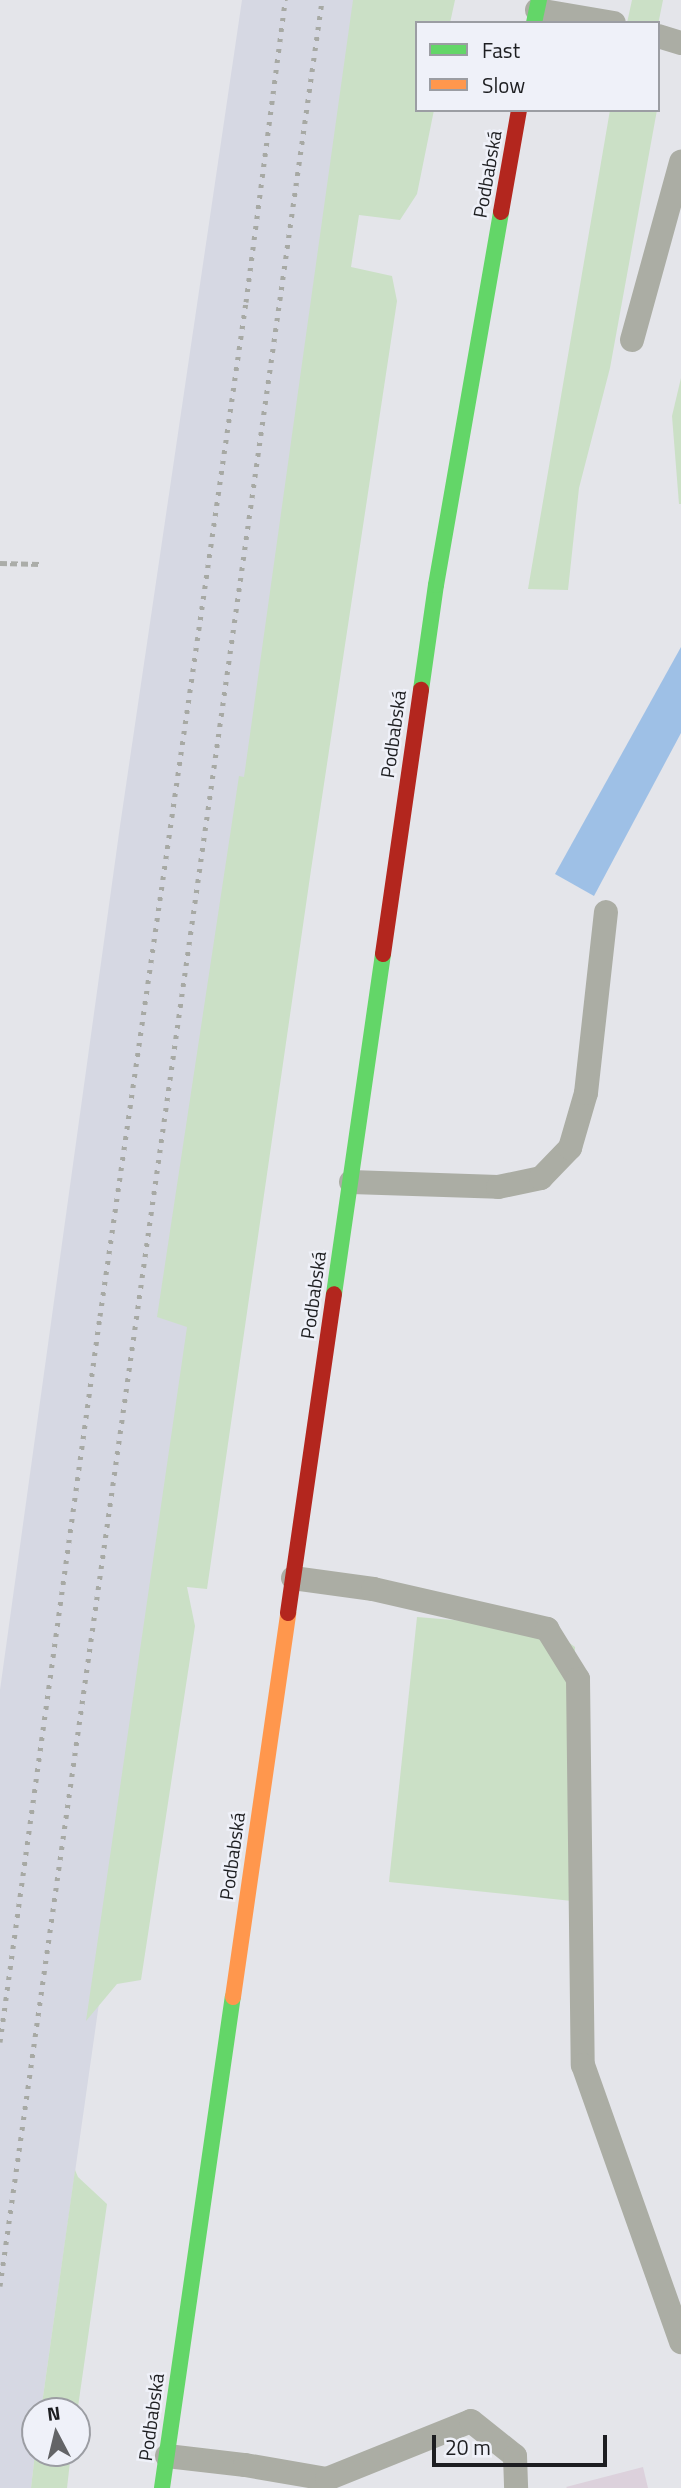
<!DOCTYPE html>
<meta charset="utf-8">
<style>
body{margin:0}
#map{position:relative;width:681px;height:2488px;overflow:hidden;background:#e4e5ea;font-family:"Titillium Web",sans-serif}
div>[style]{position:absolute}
.built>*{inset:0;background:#d6d8e3}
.green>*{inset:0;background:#cbe0c6}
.water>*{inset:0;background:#9ec0e6}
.building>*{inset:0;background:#dcd1dc}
.path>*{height:4.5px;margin-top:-2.25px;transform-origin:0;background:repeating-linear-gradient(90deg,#abada9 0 7px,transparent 0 10.5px)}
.lane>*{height:24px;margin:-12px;padding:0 12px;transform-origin:12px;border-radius:12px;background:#abada4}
.fast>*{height:16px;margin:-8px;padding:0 8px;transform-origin:8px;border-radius:8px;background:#63d668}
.slow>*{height:16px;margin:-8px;padding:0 8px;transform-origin:8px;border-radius:8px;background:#ff974d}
.jam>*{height:16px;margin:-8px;padding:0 8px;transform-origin:8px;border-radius:8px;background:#b3261e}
.rail>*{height:5px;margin-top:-2.5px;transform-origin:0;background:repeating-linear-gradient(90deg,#a7a9a4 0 3.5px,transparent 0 10.5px)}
span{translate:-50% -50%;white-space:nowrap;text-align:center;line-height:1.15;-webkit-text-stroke:5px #eff1f9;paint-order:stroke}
.street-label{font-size:19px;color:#1d1e21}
.legend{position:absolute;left:415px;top:21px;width:245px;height:91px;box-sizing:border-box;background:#eff1f9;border:2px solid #9b9da3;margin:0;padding:9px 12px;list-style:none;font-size:21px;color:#1d1e21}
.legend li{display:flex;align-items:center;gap:14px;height:35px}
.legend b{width:35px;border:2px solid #9b9da3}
.north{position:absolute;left:21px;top:2397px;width:70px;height:70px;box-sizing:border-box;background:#eff1f9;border:2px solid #9b9da3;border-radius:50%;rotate:353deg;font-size:19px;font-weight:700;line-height:28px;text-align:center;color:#1d1e21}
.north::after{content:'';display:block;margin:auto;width:24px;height:32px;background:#636467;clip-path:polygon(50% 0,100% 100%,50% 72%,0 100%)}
.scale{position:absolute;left:432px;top:2435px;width:175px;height:32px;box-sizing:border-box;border:4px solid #1d1e21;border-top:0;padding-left:9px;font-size:21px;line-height:24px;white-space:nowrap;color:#1d1e21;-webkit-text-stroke:5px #eff1f9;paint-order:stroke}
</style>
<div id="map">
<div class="built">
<i style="clip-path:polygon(242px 0,384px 0,41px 2411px,35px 2411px,35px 2453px,31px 2488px,0 2488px,0 1690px,120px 826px)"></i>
</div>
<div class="green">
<i style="clip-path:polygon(353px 0,455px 0,450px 23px,417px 23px,417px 110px,434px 110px,417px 194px,400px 220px,359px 215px,351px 267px,392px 276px,397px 301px,311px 870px,207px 1589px,187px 1587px,195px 1626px,141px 1980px,117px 1984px,86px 2021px,187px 1327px,157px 1317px,239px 776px,244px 777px)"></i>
<i style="clip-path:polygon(632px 0,663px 0,658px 25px,627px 23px)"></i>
<i style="clip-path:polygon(610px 110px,657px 110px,610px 368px,579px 488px,568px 590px,528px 589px)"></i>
<i style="clip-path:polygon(681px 378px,681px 504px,679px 504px,672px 416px)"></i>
<i style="clip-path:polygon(417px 1617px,549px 1628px,575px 1647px,572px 1901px,389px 1882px)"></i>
<i style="clip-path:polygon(75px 2170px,78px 2177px,107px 2204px,77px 2414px,77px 2411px,41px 2411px)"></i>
<i style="clip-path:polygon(35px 2453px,71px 2453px,67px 2488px,31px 2488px)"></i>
</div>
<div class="water">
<i style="clip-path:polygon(681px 647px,681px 733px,594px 896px,555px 874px)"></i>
</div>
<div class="building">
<i style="clip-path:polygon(643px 2467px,648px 2488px,567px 2488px,566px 2487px)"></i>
</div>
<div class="path">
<i style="left:0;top:563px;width:40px;rotate:1.4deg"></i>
</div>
<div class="lane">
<i style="left:537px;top:10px;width:78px;rotate:9.6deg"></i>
<i style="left:658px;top:36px;width:24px;rotate:17deg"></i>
<i style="left:632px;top:340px;width:185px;rotate:-74.6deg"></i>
<i style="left:351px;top:1182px;width:147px;rotate:1.9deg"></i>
<i style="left:498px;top:1187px;width:44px;rotate:-11.8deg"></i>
<i style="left:541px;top:1178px;width:42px;rotate:-46deg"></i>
<i style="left:570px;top:1148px;width:57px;rotate:-73.8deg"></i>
<i style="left:586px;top:1093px;width:182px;rotate:-83.7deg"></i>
<i style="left:293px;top:1578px;width:81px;rotate:7.8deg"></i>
<i style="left:373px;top:1589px;width:179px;rotate:12.9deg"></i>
<i style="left:547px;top:1629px;width:59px;rotate:58.2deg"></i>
<i style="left:578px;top:1679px;width:386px;rotate:89.3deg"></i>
<i style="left:583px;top:2065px;width:294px;rotate:70.5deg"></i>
<i style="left:167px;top:2456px;width:79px;rotate:6.6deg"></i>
<i style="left:245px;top:2465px;width:83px;rotate:9.7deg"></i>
<i style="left:327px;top:2479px;width:155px;rotate:-21.9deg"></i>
<i style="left:471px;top:2421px;width:56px;rotate:38.5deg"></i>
<i style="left:515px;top:2456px;width:32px;rotate:88deg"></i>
</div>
<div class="fast">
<i style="left:534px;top:23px;width:24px;rotate:-78deg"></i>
<i style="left:421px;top:690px;width:106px;rotate:-81.9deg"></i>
<i style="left:436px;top:585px;width:379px;rotate:-80.1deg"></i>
<i style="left:334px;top:1294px;width:344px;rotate:-81.8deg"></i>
<i style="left:162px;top:2488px;width:496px;rotate:-81.8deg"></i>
</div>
<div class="slow">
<i style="left:233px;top:1997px;width:388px;rotate:-81.8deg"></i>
</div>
<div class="jam">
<i style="left:501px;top:212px;width:104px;rotate:-80deg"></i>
<i style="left:383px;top:954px;width:267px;rotate:-81.8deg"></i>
<i style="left:288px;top:1613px;width:322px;rotate:-81.8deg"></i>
</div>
<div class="rail">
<i style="left:0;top:2042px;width:733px;rotate:-82.16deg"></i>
<i style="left:100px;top:1316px;width:1024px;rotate:-81.81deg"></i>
<i style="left:246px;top:302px;width:305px;rotate:-82.6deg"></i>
<i style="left:0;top:2286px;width:2309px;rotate:-81.98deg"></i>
</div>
<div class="street-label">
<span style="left:487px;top:174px;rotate:-80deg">Podbabská</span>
<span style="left:393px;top:734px;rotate:-82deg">Podbabská</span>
<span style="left:313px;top:1295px;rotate:-82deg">Podbabská</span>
<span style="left:232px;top:1856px;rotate:-82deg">Podbabská</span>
<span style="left:151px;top:2417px;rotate:-82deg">Podbabská</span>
</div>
<ul class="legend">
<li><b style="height:9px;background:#63d668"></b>Fast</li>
<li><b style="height:9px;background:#ff974d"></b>Slow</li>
</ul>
<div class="north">N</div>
<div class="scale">20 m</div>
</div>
